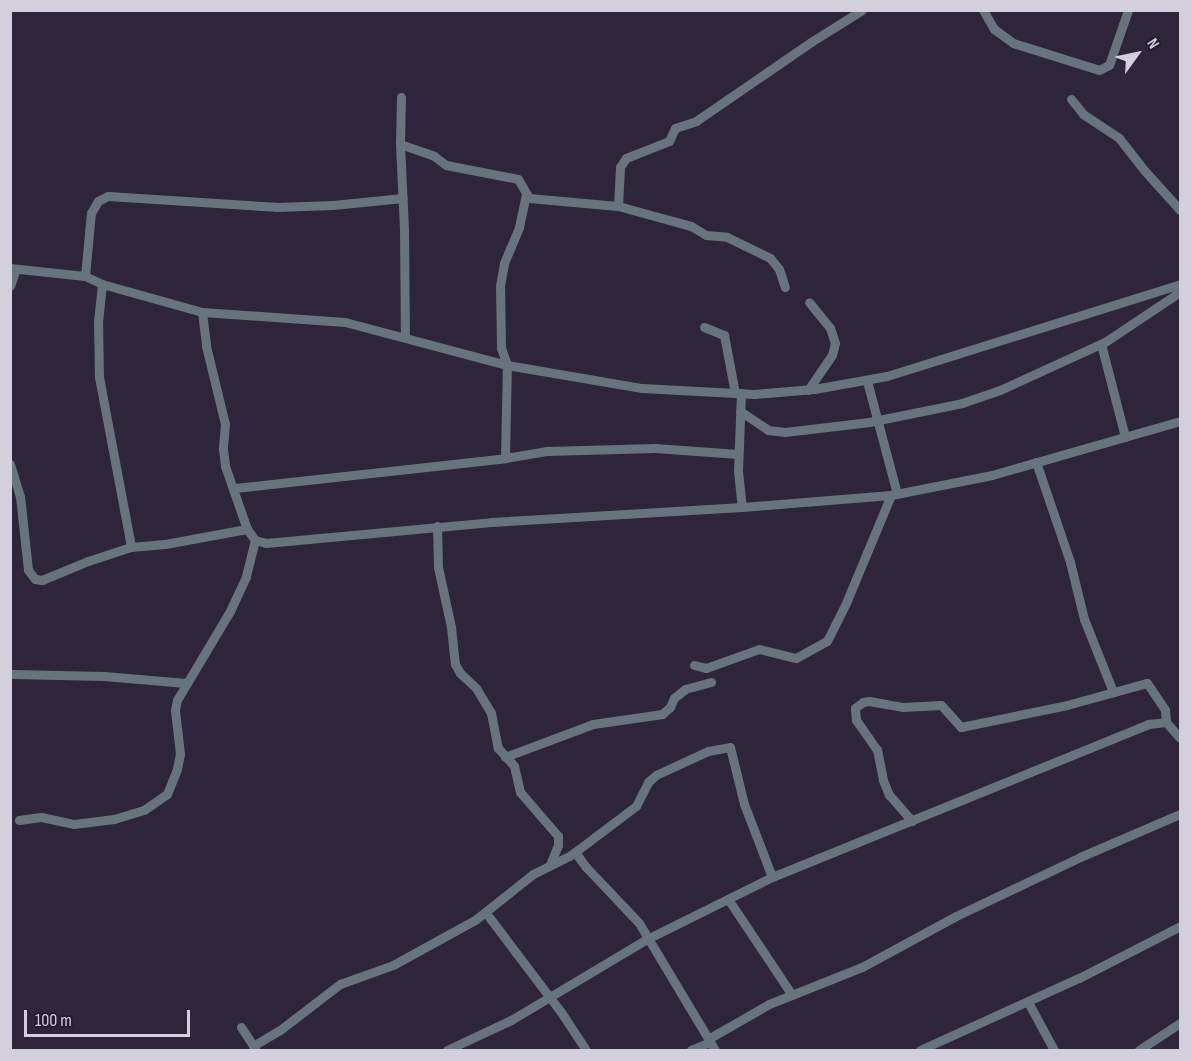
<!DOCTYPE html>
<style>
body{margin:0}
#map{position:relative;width:1191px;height:1061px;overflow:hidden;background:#2e253a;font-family:"Sofia Sans Condensed",sans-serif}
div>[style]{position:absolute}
.street>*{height:9px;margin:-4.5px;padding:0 4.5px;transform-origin:4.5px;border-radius:4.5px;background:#68747d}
span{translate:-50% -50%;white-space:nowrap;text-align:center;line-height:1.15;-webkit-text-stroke:5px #241b30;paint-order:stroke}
.frame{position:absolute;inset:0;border:12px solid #d4cfdd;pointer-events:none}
.north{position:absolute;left:1107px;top:24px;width:60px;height:60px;-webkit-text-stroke:4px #241b30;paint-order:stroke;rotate:57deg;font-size:16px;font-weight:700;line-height:24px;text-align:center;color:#d4cfdd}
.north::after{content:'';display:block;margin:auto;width:21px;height:27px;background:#d4cfdd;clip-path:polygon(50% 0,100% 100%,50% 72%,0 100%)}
.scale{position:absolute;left:24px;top:1010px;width:166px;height:27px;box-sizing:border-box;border:3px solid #d4cfdd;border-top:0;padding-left:8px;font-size:18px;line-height:21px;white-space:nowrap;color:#d4cfdd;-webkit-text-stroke:4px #241b30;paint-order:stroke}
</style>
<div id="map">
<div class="street">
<i style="left:983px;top:10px;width:22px;rotate:60deg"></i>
<i style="left:994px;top:29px;width:24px;rotate:36deg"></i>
<i style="left:1013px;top:43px;width:90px;rotate:17.4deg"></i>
<i style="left:1099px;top:70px;width:11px;rotate:-27deg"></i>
<i style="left:1109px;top:65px;width:58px;rotate:-70.9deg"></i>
<i style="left:401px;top:97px;width:47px;rotate:91.2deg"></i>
<i style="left:400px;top:144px;width:86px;rotate:87.3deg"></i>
<i style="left:404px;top:230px;width:106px;rotate:89.5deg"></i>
<i style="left:1071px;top:99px;width:19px;rotate:51deg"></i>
<i style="left:1083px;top:114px;width:43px;rotate:33.7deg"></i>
<i style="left:1119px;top:138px;width:41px;rotate:52deg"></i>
<i style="left:1144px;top:170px;width:54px;rotate:48deg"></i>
<i style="left:400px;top:144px;width:36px;rotate:19deg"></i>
<i style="left:434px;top:156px;width:15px;rotate:37deg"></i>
<i style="left:446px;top:165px;width:73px;rotate:11deg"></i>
<i style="left:518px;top:179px;width:22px;rotate:60deg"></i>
<i style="left:529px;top:198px;width:89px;rotate:5.1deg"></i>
<i style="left:618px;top:206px;width:76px;rotate:15.3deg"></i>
<i style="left:691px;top:226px;width:17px;rotate:31deg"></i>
<i style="left:706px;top:235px;width:21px;rotate:5deg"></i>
<i style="left:727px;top:237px;width:48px;rotate:26deg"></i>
<i style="left:770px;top:258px;width:14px;rotate:51deg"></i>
<i style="left:779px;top:269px;width:19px;rotate:72deg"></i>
<i style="left:618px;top:206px;width:39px;rotate:-87deg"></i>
<i style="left:620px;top:167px;width:11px;rotate:-56deg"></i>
<i style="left:626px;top:158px;width:46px;rotate:-21.6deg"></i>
<i style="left:669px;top:141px;width:14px;rotate:-65deg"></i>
<i style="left:675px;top:128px;width:22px;rotate:-18deg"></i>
<i style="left:696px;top:121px;width:140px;rotate:-34.5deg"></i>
<i style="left:811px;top:42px;width:60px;rotate:-32.1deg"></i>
<i style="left:10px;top:268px;width:75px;rotate:6.1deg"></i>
<i style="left:85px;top:276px;width:19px;rotate:25deg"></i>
<i style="left:102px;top:284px;width:104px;rotate:15.6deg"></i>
<i style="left:202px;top:312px;width:143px;rotate:4deg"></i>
<i style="left:345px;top:322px;width:168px;rotate:14.9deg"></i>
<i style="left:507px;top:365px;width:137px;rotate:9.7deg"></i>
<i style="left:642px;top:388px;width:112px;rotate:3.1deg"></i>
<i style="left:754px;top:394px;width:60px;rotate:-4.8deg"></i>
<i style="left:814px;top:389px;width:74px;rotate:-10.1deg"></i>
<i style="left:887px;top:376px;width:307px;rotate:-17.4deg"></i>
<i style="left:85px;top:276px;width:63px;rotate:-84.6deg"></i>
<i style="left:91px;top:213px;width:14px;rotate:-60deg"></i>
<i style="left:98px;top:201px;width:11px;rotate:-27deg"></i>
<i style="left:108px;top:196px;width:168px;rotate:3.7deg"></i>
<i style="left:276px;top:207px;width:57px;rotate:-2deg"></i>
<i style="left:333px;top:205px;width:70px;rotate:-5.7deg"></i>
<i style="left:102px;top:284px;width:36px;rotate:96deg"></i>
<i style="left:98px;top:320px;width:57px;rotate:89deg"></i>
<i style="left:99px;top:377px;width:173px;rotate:79.3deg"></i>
<i style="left:10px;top:286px;width:18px;rotate:-71deg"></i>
<i style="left:202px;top:312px;width:34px;rotate:83deg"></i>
<i style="left:206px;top:346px;width:80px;rotate:76.3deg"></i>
<i style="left:225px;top:424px;width:25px;rotate:95deg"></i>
<i style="left:223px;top:449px;width:17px;rotate:83deg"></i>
<i style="left:225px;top:466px;width:67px;rotate:70.8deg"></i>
<i style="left:247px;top:529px;width:14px;rotate:54deg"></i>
<i style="left:255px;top:540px;width:11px;rotate:15deg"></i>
<i style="left:266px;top:543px;width:226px;rotate:-5.3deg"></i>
<i style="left:491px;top:522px;width:251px;rotate:-3.4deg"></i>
<i style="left:742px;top:507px;width:149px;rotate:-4.6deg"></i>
<i style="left:891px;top:495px;width:103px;rotate:-11.2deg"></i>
<i style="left:992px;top:475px;width:196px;rotate:-16deg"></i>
<i style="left:704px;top:327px;width:22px;rotate:22deg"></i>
<i style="left:724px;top:335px;width:59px;rotate:79.3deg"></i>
<i style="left:1101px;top:344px;width:96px;rotate:75.5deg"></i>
<i style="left:867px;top:381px;width:117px;rotate:75.1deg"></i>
<i style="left:808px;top:390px;width:42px;rotate:-55.6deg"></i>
<i style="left:832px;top:355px;width:12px;rotate:-76deg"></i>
<i style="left:835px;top:343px;width:16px;rotate:-108deg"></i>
<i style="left:830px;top:328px;width:33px;rotate:-129deg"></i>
<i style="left:741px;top:393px;width:78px;rotate:92.2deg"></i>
<i style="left:738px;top:471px;width:36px;rotate:84deg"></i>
<i style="left:740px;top:411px;width:34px;rotate:34deg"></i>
<i style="left:768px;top:430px;width:17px;rotate:7deg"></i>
<i style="left:785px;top:432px;width:85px;rotate:-6.8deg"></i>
<i style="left:869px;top:422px;width:95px;rotate:-11.5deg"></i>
<i style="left:962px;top:403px;width:40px;rotate:-18.9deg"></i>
<i style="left:1000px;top:390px;width:115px;rotate:-24.6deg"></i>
<i style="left:1105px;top:342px;width:90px;rotate:-33.7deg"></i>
<i style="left:505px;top:458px;width:93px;rotate:-88.8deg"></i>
<i style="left:507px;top:365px;width:18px;rotate:-109deg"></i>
<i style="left:501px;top:348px;width:62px;rotate:-90.9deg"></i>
<i style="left:500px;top:286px;width:23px;rotate:-80deg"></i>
<i style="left:504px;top:263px;width:39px;rotate:-67deg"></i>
<i style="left:519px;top:227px;width:33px;rotate:-78deg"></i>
<i style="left:1036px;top:462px;width:106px;rotate:71.2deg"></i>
<i style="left:1070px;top:562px;width:59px;rotate:76.2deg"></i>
<i style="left:1084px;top:619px;width:79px;rotate:68.3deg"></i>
<i style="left:10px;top:464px;width:34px;rotate:73deg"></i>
<i style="left:20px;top:496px;width:74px;rotate:83.8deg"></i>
<i style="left:28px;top:570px;width:11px;rotate:52deg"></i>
<i style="left:35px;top:579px;width:7px;rotate:8deg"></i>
<i style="left:42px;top:580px;width:50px;rotate:-22.4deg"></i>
<i style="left:88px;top:561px;width:45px;rotate:-18deg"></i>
<i style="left:131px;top:547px;width:34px;rotate:-5deg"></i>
<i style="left:165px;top:544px;width:83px;rotate:-10.4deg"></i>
<i style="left:235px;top:488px;width:272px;rotate:-6.3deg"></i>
<i style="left:505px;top:458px;width:43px;rotate:-9.5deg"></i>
<i style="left:547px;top:451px;width:108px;rotate:-1.6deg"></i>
<i style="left:655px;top:448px;width:83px;rotate:4.1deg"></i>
<i style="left:437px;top:526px;width:41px;rotate:88.6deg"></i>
<i style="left:438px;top:567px;width:61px;rotate:77.8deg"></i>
<i style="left:451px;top:627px;width:37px;rotate:84deg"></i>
<i style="left:455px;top:664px;width:10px;rotate:61deg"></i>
<i style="left:460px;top:673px;width:22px;rotate:43deg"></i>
<i style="left:476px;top:688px;width:29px;rotate:59deg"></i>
<i style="left:491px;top:713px;width:36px;rotate:79deg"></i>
<i style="left:498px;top:748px;width:24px;rotate:48deg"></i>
<i style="left:514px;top:766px;width:27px;rotate:77deg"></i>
<i style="left:520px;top:792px;width:58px;rotate:49.2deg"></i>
<i style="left:558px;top:836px;width:9px;rotate:90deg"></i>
<i style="left:558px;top:845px;width:22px;rotate:112deg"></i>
<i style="left:694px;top:665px;width:12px;rotate:14deg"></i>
<i style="left:706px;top:668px;width:56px;rotate:-19.7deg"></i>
<i style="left:759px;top:649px;width:38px;rotate:14deg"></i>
<i style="left:796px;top:658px;width:35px;rotate:-29deg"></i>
<i style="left:827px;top:641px;width:42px;rotate:-63.4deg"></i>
<i style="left:846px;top:603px;width:117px;rotate:-67.4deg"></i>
<i style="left:13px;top:674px;width:91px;rotate:1.3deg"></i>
<i style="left:104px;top:676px;width:82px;rotate:4.9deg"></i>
<i style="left:505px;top:757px;width:94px;rotate:-20.6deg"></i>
<i style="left:593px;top:724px;width:70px;rotate:-8.2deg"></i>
<i style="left:662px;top:714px;width:11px;rotate:-41deg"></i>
<i style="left:670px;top:707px;width:10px;rotate:-66deg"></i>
<i style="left:674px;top:698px;width:14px;rotate:-39deg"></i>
<i style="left:685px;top:689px;width:27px;rotate:-15deg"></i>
<i style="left:19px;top:820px;width:22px;rotate:-8deg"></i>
<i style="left:41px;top:817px;width:34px;rotate:12deg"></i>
<i style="left:74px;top:824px;width:40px;rotate:-7.1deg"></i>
<i style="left:114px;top:819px;width:31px;rotate:-17deg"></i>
<i style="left:144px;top:810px;width:28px;rotate:-35deg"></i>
<i style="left:167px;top:794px;width:27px;rotate:-68deg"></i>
<i style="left:177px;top:769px;width:15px;rotate:-79deg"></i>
<i style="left:180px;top:754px;width:44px;rotate:-96.5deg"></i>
<i style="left:175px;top:710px;width:10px;rotate:-79deg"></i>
<i style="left:177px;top:700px;width:104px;rotate:-59.2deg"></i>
<i style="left:230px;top:611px;width:38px;rotate:-65deg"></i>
<i style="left:246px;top:576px;width:37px;rotate:-76deg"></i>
<i style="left:912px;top:821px;width:35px;rotate:-131deg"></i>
<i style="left:889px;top:795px;width:16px;rotate:-112deg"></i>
<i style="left:883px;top:780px;width:31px;rotate:-101deg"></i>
<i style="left:877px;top:750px;width:37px;rotate:-125deg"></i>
<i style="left:856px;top:720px;width:12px;rotate:-95deg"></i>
<i style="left:855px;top:708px;width:10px;rotate:-37deg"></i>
<i style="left:863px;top:702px;width:6px;rotate:-9deg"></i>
<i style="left:869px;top:701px;width:35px;rotate:10deg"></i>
<i style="left:903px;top:707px;width:38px;rotate:-3deg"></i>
<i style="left:941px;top:705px;width:30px;rotate:48deg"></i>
<i style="left:961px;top:727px;width:108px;rotate:-11.7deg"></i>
<i style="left:1067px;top:705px;width:83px;rotate:-15.4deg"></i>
<i style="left:1147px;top:683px;width:32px;rotate:56deg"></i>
<i style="left:1165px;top:710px;width:12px;rotate:85deg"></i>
<i style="left:575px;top:852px;width:19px;rotate:54deg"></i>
<i style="left:586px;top:867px;width:77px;rotate:46.6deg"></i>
<i style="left:639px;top:923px;width:148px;rotate:59.1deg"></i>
<i style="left:728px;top:899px;width:115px;rotate:56.3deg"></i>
<i style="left:486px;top:913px;width:124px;rotate:52.9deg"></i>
<i style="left:561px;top:1012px;width:45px;rotate:56.7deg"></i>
<i style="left:1028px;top:1002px;width:55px;rotate:61.6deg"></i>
<i style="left:241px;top:1027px;width:27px;rotate:57deg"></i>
<i style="left:708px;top:1039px;width:70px;rotate:-29.8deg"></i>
<i style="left:769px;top:1004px;width:100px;rotate:-21.7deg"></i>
<i style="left:862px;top:967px;width:107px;rotate:-28.5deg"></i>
<i style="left:956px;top:916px;width:137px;rotate:-25.4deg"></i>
<i style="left:1080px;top:857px;width:109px;rotate:-23.3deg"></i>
<i style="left:253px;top:1046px;width:31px;rotate:-31deg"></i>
<i style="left:280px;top:1030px;width:76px;rotate:-37.5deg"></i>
<i style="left:340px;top:984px;width:56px;rotate:-19.7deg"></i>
<i style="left:393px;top:965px;width:94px;rotate:-28.8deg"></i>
<i style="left:475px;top:920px;width:74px;rotate:-38.4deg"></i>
<i style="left:533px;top:874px;width:42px;rotate:-26.6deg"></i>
<i style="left:571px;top:855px;width:81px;rotate:-37deg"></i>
<i style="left:636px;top:806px;width:27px;rotate:-63deg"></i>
<i style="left:648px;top:782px;width:11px;rotate:-41deg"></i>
<i style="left:656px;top:775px;width:57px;rotate:-24.8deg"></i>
<i style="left:708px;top:751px;width:22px;rotate:-10deg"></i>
<i style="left:730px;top:747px;width:59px;rotate:76.2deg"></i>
<i style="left:744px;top:804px;width:78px;rotate:69deg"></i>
<i style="left:447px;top:1050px;width:71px;rotate:-25.1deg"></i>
<i style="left:511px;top:1020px;width:158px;rotate:-30.8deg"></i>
<i style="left:647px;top:939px;width:140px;rotate:-26.4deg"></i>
<i style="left:772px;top:877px;width:406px;rotate:-22.1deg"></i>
<i style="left:1148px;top:724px;width:18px;rotate:-6deg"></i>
<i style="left:1166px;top:722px;width:21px;rotate:49deg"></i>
<i style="left:691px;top:1050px;width:21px;rotate:-23deg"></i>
<i style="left:920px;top:1050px;width:175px;rotate:-24.4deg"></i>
<i style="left:1079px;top:978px;width:114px;rotate:-27.2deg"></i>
<i style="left:1139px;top:1050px;width:49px;rotate:-33.4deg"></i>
</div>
<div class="frame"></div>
<div class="north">N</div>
<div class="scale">100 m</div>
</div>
